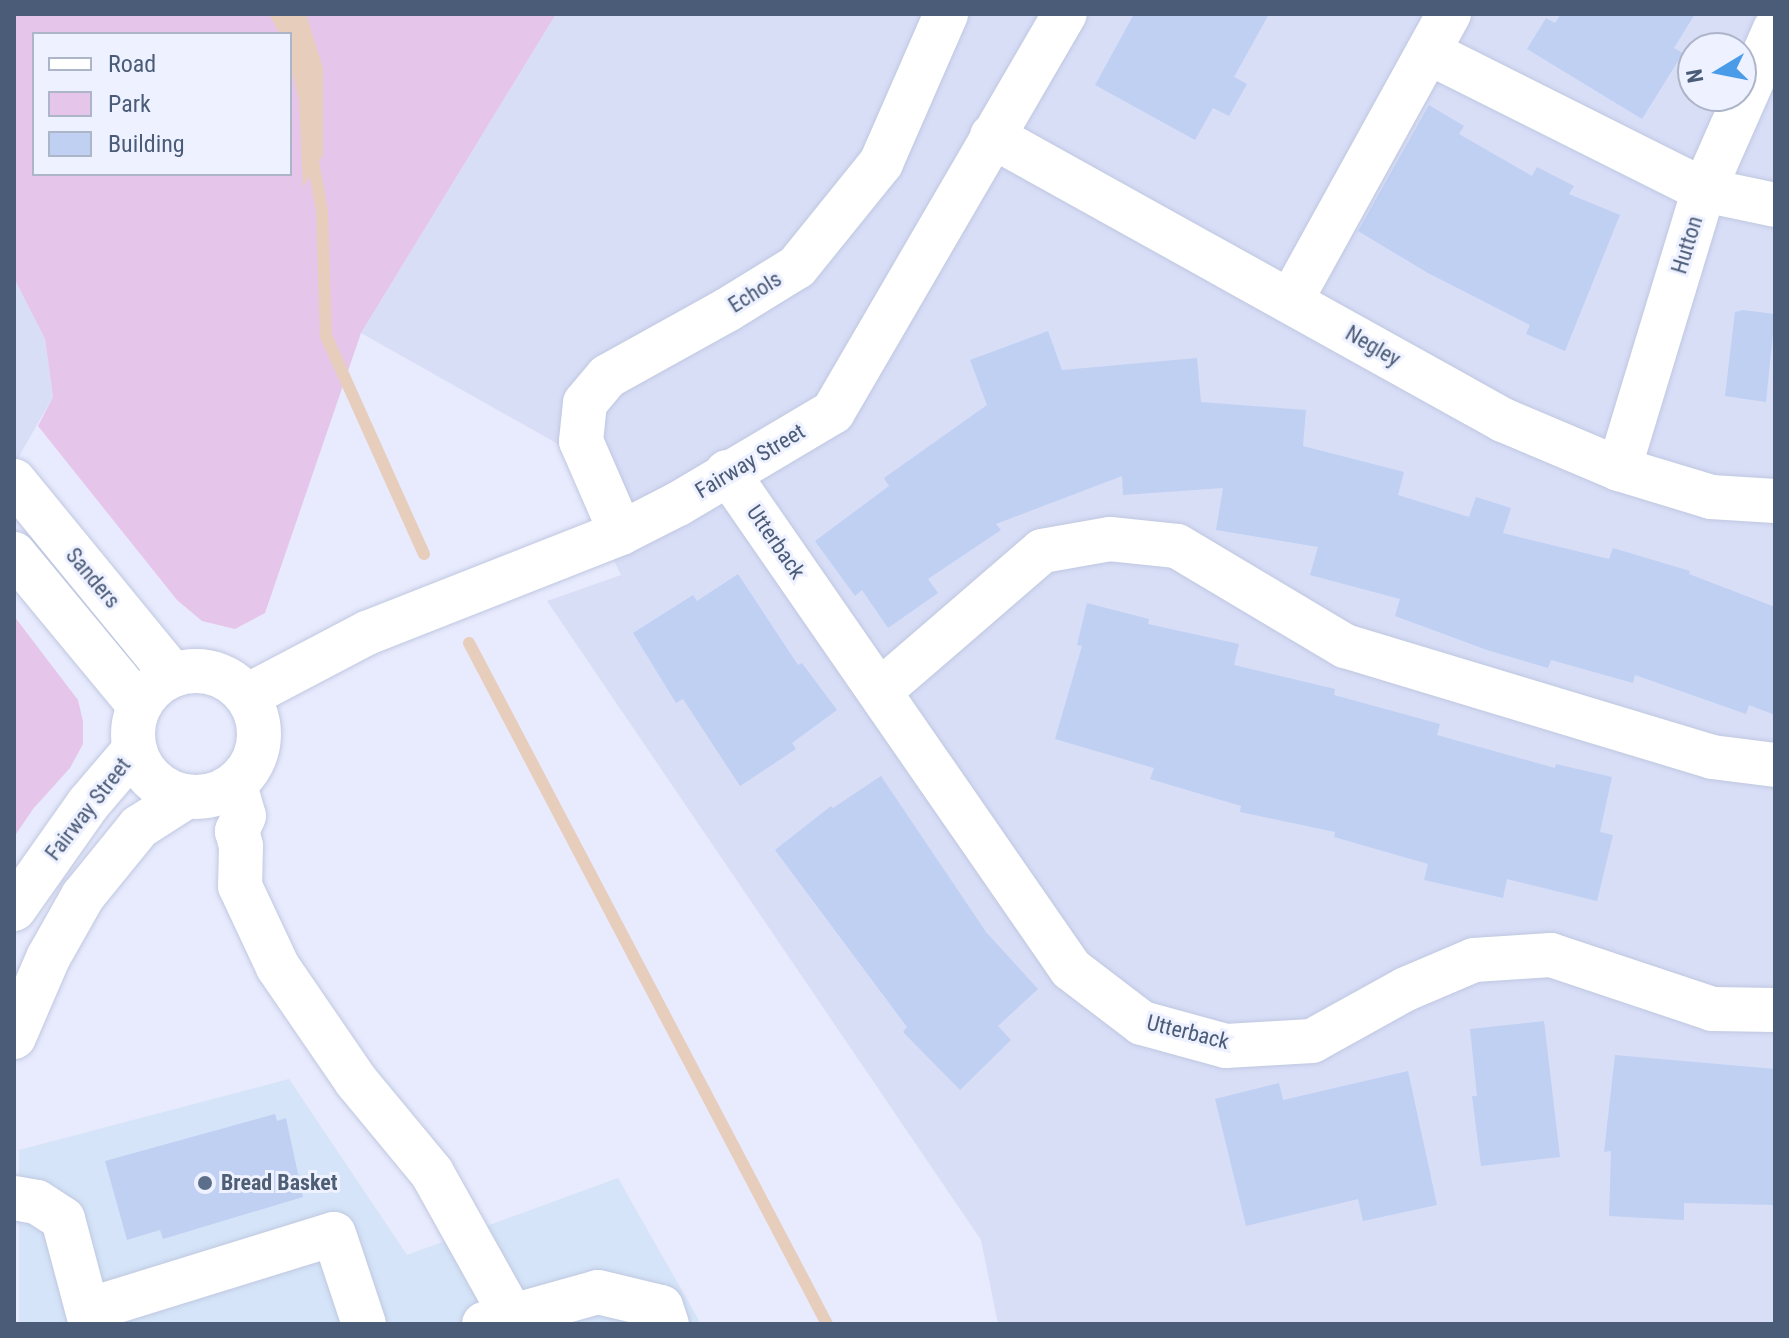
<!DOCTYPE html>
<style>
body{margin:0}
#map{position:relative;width:1789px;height:1338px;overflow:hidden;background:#e8eafd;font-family:"Roboto Condensed",sans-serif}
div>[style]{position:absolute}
.residential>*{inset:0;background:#d9def7}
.commercial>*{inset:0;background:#d5e4f8}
.green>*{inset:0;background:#e6c5eb}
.water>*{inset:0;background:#e7cdbb}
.stream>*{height:12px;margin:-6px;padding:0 6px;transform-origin:6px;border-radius:6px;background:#e7cdbb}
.building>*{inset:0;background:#bfd0f3}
.roads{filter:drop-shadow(0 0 2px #bfc8e0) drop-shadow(0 0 2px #bfc8e0)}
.minor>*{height:44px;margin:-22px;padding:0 22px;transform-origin:22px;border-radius:22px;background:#fff}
.minor>.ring{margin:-22px;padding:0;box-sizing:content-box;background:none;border:44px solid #fff;border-radius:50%}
.dots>*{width:22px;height:22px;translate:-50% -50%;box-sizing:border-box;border:4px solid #eef1ff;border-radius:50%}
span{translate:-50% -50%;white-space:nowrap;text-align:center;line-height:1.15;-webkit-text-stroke:6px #eef1ff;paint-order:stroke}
.street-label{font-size:22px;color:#4b5c78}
.service-label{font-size:22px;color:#4e5e75;font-weight:700}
.left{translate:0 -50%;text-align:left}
.frame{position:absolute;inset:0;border:16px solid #4b5c78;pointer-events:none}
.legend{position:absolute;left:32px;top:32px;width:260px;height:144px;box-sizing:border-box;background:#eef1ff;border:2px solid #adb5c9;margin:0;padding:10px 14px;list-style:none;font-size:24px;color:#4b5c78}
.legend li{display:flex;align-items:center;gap:16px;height:40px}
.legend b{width:40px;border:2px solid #adb5c9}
.north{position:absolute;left:1677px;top:32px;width:80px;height:80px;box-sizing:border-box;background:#eef1ff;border:2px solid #adb5c9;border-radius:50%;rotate:260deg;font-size:22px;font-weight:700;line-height:32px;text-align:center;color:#4b5c78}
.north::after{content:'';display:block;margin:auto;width:28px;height:36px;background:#4b9ce8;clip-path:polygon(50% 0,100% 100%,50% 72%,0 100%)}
</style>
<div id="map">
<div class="residential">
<i style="clip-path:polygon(evenodd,556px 14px,1775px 14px,1775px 1324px,998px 1324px,981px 1240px,547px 601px,621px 575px,558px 444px,361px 333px,556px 14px,1693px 48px,1741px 48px,1741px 96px,1693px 96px,1693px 48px)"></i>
<i style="clip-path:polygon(14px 278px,45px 339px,53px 397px,14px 465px)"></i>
</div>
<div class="commercial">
<i style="clip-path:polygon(289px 1079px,407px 1255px,618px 1178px,701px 1324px,19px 1324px,19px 1150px)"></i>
</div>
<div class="green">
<i style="clip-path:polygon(evenodd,14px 14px,556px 14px,361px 333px,265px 613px,235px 629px,202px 621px,177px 600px,38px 426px,53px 397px,45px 339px,14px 278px,14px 14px,34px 34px,290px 34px,290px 174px,34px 174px,34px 34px)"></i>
<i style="clip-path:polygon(14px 616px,78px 700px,83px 721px,83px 744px,70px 768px,33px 809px,14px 837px)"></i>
</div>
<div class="water">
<i style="clip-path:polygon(269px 14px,306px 14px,323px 68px,323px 155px,303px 187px,299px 100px,290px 64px,290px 34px,280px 34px)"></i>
</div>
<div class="stream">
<i style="left:312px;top:155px;width:57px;rotate:79.9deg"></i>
<i style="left:322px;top:211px;width:125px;rotate:88.2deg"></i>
<i style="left:326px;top:336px;width:239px;rotate:65.8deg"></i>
<i style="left:469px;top:643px;width:769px;rotate:62.27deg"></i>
</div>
<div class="building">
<i style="clip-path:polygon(1134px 14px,1269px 14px,1234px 77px,1247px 84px,1229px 116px,1213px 108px,1195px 140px,1095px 85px)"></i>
<i style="clip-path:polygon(1561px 14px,1695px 14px,1674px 48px,1683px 53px,1642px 119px,1527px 49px,1546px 18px,1555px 23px)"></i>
<i style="clip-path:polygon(1429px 105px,1464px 126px,1459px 134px,1532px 176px,1537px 167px,1574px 186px,1569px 194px,1620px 215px,1565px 351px,1526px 334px,1530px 325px,1428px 273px,1358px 231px)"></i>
<i style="clip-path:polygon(1743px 310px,1775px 314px,1766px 402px,1725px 396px,1735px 312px)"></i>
<i style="clip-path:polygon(1048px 331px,1062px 370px,1197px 358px,1201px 402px,1306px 410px,1303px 446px,1404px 472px,1398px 495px,1469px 517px,1476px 497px,1511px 508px,1503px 533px,1609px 559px,1613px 548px,1690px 571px,1689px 574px,1775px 607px,1775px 715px,1749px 705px,1746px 714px,1635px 675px,1633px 683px,1551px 660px,1548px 668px,1487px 650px,1395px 616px,1400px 599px,1310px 575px,1318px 547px,1216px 530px,1223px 488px,1123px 495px,1122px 476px,996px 524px,1001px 530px,928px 579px,938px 593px,888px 628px,862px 590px,855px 596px,815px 541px,889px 486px,884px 478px,987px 405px,970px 360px)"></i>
<i style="clip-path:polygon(738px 574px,798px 665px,802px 663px,837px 710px,792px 743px,796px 749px,740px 786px,683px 699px,676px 703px,633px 633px,693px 595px,697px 601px)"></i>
<i style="clip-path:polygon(1087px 603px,1149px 619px,1148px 624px,1239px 644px,1234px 665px,1335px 689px,1334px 695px,1440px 724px,1437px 735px,1555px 768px,1556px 764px,1612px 777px,1600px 832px,1613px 835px,1597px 901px,1507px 879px,1503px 898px,1424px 880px,1428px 864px,1334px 837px,1335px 832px,1240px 812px,1241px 806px,1150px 779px,1154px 768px,1055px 739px,1082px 646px,1077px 645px)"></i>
<i style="clip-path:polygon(881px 776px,986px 932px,1038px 989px,998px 1026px,1011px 1040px,960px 1090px,903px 1032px,907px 1027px,775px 850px,831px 806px,833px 808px)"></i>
<i style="clip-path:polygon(1544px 1021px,1560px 1157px,1481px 1166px,1472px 1096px,1477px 1096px,1470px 1029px)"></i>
<i style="clip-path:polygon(1615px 1055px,1775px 1069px,1775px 1205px,1684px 1203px,1684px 1220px,1609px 1216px,1611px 1151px,1604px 1152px)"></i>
<i style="clip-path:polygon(1408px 1071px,1437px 1205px,1363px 1221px,1358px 1199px,1246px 1226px,1215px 1099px,1279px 1083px,1283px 1100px)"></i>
<i style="clip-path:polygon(275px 1114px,277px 1121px,286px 1118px,303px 1197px,163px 1239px,160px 1230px,127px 1240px,105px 1161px)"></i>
</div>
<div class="roads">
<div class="minor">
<i style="left:1428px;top:52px;width:309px;rotate:26.6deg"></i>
<i style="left:1704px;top:190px;width:73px;rotate:11.9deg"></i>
<i style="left:992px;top:136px;width:585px;rotate:29.06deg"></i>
<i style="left:1503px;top:420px;width:126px;rotate:22.9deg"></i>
<i style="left:1619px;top:469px;width:96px;rotate:16.9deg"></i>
<i style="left:1711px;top:497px;width:64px;rotate:3.6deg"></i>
<i style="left:1291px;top:300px;width:327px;rotate:-61.1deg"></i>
<i style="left:1619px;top:469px;width:292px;rotate:-73.1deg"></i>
<i style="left:1704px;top:190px;width:176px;rotate:-66.2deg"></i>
<i style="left:727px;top:472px;width:604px;rotate:55.31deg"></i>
<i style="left:1071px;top:969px;width:89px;rotate:37.3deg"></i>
<i style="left:1142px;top:1023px;width:87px;rotate:15.3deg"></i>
<i style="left:1226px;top:1046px;width:86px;rotate:-3.3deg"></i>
<i style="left:1312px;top:1041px;width:107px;rotate:-29deg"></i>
<i style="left:1406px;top:989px;width:74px;rotate:-23.1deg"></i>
<i style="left:1474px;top:960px;width:77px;rotate:-3.7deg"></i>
<i style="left:1551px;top:955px;width:170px;rotate:18.5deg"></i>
<i style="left:1712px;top:1009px;width:63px;rotate:0.9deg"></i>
<i style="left:14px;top:481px;width:251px;rotate:50.7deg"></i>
<i style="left:621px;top:533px;width:100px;rotate:-113.5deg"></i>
<i style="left:581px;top:441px;width:38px;rotate:-84deg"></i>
<i style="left:585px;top:403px;width:35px;rotate:-50deg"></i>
<i style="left:608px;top:376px;width:136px;rotate:-29deg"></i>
<i style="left:727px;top:310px;width:82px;rotate:-31.6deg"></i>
<i style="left:797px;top:267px;width:134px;rotate:-51.1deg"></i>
<i style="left:881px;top:163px;width:163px;rotate:-66.4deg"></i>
<i style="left:14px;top:554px;width:196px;rotate:50.4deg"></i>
<i class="ring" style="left:133px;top:671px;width:82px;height:82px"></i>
<i style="left:880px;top:691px;width:214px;rotate:-40.8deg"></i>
<i style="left:1042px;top:551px;width:69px;rotate:-10deg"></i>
<i style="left:1110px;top:539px;width:67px;rotate:6deg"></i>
<i style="left:1177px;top:546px;width:196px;rotate:30.8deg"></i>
<i style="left:1345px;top:646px;width:383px;rotate:16.8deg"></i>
<i style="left:1712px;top:757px;width:64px;rotate:7.2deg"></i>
<i style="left:247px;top:696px;width:136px;rotate:-27.7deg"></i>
<i style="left:367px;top:633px;width:273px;rotate:-21.5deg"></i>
<i style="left:621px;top:533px;width:64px;rotate:-27deg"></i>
<i style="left:678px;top:504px;width:180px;rotate:-30.7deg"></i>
<i style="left:833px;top:412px;width:461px;rotate:-59.8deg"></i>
<i style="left:235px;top:785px;width:32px;rotate:74deg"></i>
<i style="left:244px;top:816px;width:17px;rotate:115deg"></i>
<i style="left:237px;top:831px;width:16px;rotate:75deg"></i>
<i style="left:241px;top:846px;width:40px;rotate:91.4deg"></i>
<i style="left:240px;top:886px;width:89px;rotate:64.9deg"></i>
<i style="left:278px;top:967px;width:138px;rotate:55.6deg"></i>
<i style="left:356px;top:1081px;width:119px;rotate:50.4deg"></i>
<i style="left:432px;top:1173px;width:164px;rotate:60.8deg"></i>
<i style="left:14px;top:909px;width:128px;rotate:-54.8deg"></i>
<i style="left:88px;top:804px;width:72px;rotate:-49.5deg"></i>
<i style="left:14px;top:1037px;width:86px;rotate:-66.7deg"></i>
<i style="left:48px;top:958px;width:71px;rotate:-60.6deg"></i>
<i style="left:83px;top:896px;width:89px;rotate:-50.9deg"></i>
<i style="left:139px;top:827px;width:56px;rotate:-32.6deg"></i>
<i style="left:14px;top:1198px;width:23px;rotate:10deg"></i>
<i style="left:37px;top:1202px;width:31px;rotate:33deg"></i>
<i style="left:63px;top:1219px;width:109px;rotate:75.1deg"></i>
<i style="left:88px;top:1310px;width:257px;rotate:-17.2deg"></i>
<i style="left:334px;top:1234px;width:95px;rotate:71.6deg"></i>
<i style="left:484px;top:1324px;width:118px;rotate:-15.7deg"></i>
<i style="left:598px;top:1292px;width:65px;rotate:13.4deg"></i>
<i style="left:661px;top:1307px;width:18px;rotate:71deg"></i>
</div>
</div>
<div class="dots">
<i style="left:205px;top:1183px;background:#5c6f8a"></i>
</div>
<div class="street-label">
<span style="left:1687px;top:245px;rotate:-73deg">Hutton</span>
<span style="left:755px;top:292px;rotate:-32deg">Echols</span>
<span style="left:1373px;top:346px;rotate:30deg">Negley</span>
<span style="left:750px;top:461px;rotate:-31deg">Fairway Street</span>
<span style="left:776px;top:542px;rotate:55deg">Utterback</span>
<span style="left:93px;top:578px;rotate:50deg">Sanders</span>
<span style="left:88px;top:809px;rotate:-52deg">Fairway Street</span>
<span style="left:1188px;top:1032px;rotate:14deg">Utterback</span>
</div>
<div class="service-label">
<span class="left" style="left:221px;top:1183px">Bread Basket</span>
</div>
<div class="frame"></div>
<ul class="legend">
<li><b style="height:10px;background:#fff"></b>Road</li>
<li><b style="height:22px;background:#e6c5eb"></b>Park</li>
<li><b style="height:22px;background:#bfd0f3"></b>Building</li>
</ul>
<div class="north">N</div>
</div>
